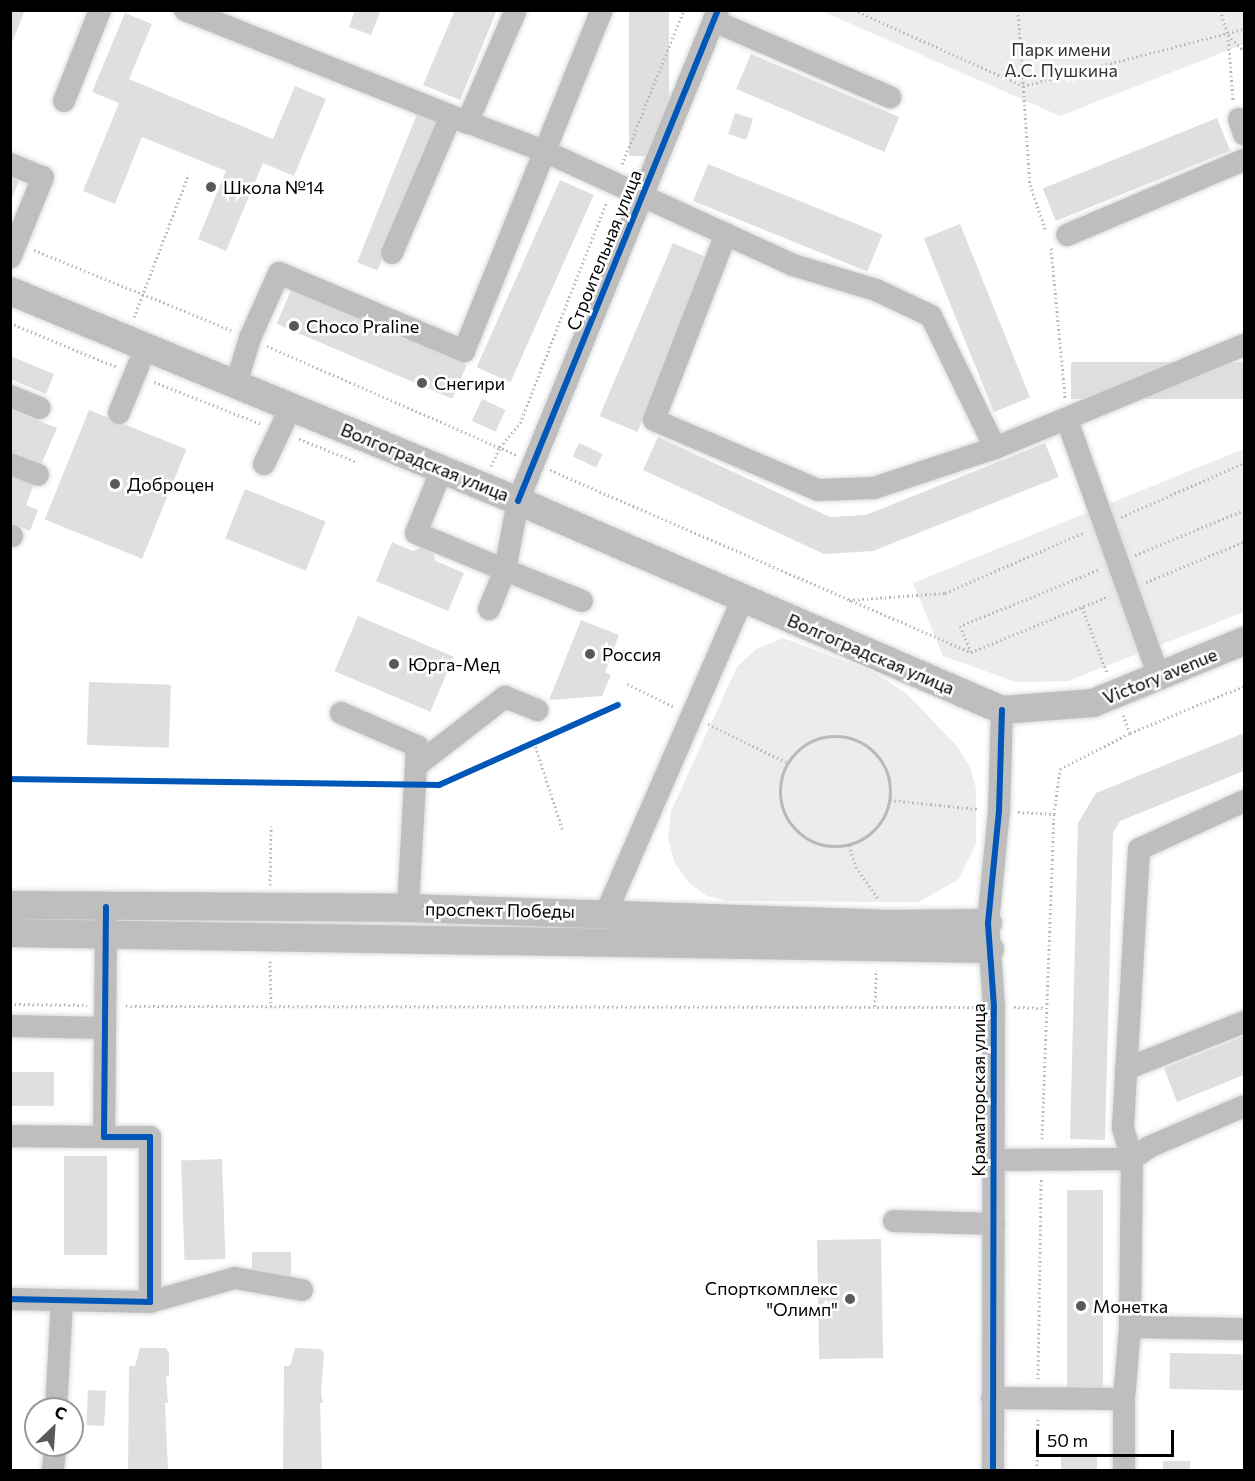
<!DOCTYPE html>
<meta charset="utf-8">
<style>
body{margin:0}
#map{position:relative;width:1255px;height:1481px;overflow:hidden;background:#fff;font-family:Commissioner,sans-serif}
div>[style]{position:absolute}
.green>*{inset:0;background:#ececec}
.building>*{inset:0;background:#dfdfdf;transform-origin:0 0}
.path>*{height:3px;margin-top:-1.5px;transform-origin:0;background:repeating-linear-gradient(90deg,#b9b9b9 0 1.5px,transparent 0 4.5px)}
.path>.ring{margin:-1.5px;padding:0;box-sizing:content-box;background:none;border:3px solid #b9b9b9;border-radius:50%}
.roads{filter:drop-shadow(0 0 2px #dbdbdb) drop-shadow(0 0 2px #dbdbdb)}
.minor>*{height:22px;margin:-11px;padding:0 11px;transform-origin:11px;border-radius:11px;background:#bebebe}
.major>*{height:28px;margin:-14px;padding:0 14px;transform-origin:14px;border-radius:14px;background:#bebebe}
.cycleway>*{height:6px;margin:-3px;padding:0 3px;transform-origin:3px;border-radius:3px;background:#0057b8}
.dots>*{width:16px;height:16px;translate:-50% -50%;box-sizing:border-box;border:3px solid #fff;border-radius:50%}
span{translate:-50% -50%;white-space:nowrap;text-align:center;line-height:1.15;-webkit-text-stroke:5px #fff;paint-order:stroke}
.park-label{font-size:18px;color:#333}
.poi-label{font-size:18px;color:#000}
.left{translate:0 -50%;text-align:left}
.right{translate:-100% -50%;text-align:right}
.street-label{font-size:18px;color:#000}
.frame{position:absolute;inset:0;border:12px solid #000;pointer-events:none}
.north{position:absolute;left:24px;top:1397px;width:60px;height:60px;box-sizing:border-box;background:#fff;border:2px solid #999;border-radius:50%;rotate:25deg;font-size:16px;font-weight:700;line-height:24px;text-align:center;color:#000}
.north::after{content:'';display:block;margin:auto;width:21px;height:27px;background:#595959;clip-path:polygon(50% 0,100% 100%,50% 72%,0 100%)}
.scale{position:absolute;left:1036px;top:1430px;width:138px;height:27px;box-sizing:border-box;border:3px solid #000;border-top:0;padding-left:8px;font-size:18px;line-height:21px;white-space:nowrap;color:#000;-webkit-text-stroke:4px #fff;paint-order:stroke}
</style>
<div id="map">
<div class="green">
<i style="clip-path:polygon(822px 11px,1244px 11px,1244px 44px,1060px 116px)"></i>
<i style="clip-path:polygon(1244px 449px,1244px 612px,1068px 681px,1016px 682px,943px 656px,913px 583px)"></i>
<i style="clip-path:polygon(783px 638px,871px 671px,906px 693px,957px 746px,970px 767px,976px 788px,976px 843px,959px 879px,919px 902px,728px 901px,707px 896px,687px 881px,674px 861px,668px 838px,671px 811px,737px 667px,756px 649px)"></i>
</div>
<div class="building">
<i style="clip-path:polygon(10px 10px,25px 10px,11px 45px,10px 45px)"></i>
<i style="clip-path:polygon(355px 10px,381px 10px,371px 35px,349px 27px)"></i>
<i style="clip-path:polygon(455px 10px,497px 10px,460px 100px,423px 85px)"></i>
<i style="left:629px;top:10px;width:40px;height:146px"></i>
<i style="clip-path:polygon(125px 13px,152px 24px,129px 79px,273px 139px,295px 86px,326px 99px,294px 176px,263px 163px,226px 251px,198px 239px,226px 171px,142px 137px,115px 204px,83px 191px,119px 103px,92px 92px)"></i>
<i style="left:751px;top:54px;width:161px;height:38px;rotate:23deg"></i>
<i style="left:735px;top:113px;width:19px;height:22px;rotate:18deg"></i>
<i style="left:417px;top:114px;width:22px;height:160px;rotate:22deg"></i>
<i style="left:1217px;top:118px;width:35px;height:188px;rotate:68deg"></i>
<i style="left:708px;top:164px;width:188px;height:40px;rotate:22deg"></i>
<i style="clip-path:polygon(10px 177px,19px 181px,11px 201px,10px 201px)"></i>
<i style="left:560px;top:180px;width:37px;height:205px;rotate:24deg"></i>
<i style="left:960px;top:224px;width:187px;height:39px;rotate:68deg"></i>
<i style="left:673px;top:243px;width:41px;height:188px;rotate:23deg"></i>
<i style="left:291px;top:290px;width:191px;height:37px;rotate:23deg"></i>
<i style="clip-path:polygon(10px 356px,54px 374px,46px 394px,10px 379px)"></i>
<i style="left:1244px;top:362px;width:37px;height:173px;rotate:90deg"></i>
<i style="left:482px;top:399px;width:26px;height:24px;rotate:25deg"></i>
<i style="clip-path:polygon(10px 409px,57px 428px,41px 465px,10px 452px)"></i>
<i style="left:89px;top:410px;width:105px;height:118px;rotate:22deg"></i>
<i style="clip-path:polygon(658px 437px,830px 517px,866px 515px,1045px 443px,1059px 477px,873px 551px,824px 554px,643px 470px)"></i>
<i style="left:579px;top:443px;width:26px;height:15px;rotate:25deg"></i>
<i style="clip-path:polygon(10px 475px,34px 484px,26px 505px,38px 510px,30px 531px,10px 523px)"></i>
<i style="left:245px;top:489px;width:87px;height:53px;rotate:22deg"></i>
<i style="clip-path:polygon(392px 542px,413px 551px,429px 544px,436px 561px,464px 573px,448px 611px,376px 581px)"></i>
<i style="left:358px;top:616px;width:104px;height:60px;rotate:23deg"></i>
<i style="clip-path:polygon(581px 620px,619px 635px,605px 672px,611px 675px,602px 696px,549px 700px)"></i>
<i style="left:89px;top:682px;width:82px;height:63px;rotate:2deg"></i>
<i style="clip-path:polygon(1244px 733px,1244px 771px,1120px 821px,1113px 833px,1105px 1140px,1070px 1139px,1078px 823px,1096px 793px)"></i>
<i style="clip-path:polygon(1244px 1036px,1244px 1075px,1177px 1102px,1164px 1068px)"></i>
<i style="left:10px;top:1072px;width:44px;height:34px"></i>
<i style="left:64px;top:1156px;width:43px;height:99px"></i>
<i style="left:222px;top:1159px;width:100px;height:41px;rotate:88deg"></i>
<i style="left:1067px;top:1190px;width:36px;height:200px"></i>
<i style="left:881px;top:1239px;width:119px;height:64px;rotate:89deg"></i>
<i style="left:252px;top:1252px;width:39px;height:25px"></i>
<i style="clip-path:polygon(140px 1348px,166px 1348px,169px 1353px,169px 1376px,166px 1376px,168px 1403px,165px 1403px,168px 1470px,128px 1470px,129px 1366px,135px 1366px)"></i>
<i style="clip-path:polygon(295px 1348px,321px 1349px,324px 1354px,321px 1394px,323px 1403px,320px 1403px,322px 1470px,283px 1470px,284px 1366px,290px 1366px)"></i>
<i style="left:1170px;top:1353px;width:74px;height:36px;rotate:1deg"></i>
<i style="left:88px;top:1390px;width:18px;height:35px;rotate:3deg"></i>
<i style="left:1061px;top:1454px;width:36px;height:16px"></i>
<i style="left:1163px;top:1461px;width:27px;height:9px"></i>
</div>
<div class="path">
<i style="left:854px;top:10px;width:185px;rotate:24.2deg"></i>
<i style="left:1023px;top:86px;width:228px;rotate:-14.5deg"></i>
<i style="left:1018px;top:10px;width:175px;rotate:86.1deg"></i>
<i style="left:1030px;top:185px;width:49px;rotate:70.8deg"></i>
<i style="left:1220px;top:10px;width:26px;rotate:72deg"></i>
<i style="left:1228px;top:35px;width:23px;rotate:45deg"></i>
<i style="left:1228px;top:35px;width:65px;rotate:85.6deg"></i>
<i style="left:622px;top:164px;width:166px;rotate:-68.1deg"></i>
<i style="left:1051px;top:248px;width:150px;rotate:84.6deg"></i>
<i style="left:34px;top:250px;width:213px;rotate:22.1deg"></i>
<i style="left:134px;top:317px;width:153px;rotate:-69deg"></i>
<i style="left:10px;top:323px;width:116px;rotate:22.4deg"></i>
<i style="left:267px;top:346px;width:273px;rotate:23.6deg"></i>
<i style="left:154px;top:382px;width:116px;rotate:21.3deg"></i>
<i style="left:299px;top:439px;width:62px;rotate:21.6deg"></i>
<i style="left:491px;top:466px;width:21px;rotate:-65deg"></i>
<i style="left:500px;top:447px;width:31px;rotate:-50deg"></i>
<i style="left:520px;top:423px;width:238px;rotate:-68.6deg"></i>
<i style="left:550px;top:470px;width:459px;rotate:23.4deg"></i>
<i style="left:1121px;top:517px;width:134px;rotate:-23.7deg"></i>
<i style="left:1135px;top:555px;width:118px;rotate:-22.4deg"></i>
<i style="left:1098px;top:570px;width:149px;rotate:157.9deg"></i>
<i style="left:960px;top:626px;width:28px;rotate:67deg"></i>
<i style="left:971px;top:652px;width:149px;rotate:-22.1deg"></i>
<i style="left:1146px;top:582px;width:106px;rotate:-22.2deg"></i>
<i style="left:849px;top:600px;width:96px;rotate:-4.2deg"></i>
<i style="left:945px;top:593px;width:153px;rotate:-23.5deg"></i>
<i style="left:1082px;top:607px;width:71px;rotate:69.3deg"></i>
<i style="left:627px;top:684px;width:51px;rotate:25.6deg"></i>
<i style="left:1123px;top:715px;width:19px;rotate:69deg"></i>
<i style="left:708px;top:724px;width:89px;rotate:26deg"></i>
<i class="ring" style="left:780px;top:736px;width:107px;height:107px"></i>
<i style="left:534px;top:742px;width:94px;rotate:72deg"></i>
<i style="left:890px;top:800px;width:88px;rotate:5.8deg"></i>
<i style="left:1018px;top:812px;width:35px;rotate:3deg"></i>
<i style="left:849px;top:845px;width:23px;rotate:72deg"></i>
<i style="left:856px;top:867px;width:40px;rotate:55.1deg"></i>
<i style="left:270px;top:885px;width:59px;rotate:-89deg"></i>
<i style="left:270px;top:961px;width:46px;rotate:88.8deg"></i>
<i style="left:10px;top:1004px;width:77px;rotate:0.7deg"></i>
<i style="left:126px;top:1006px;width:849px;rotate:0.07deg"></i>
<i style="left:875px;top:1006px;width:36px;rotate:-88deg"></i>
<i style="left:1014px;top:1007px;width:30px;rotate:2deg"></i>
<i style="left:1042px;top:1139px;width:325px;rotate:-87.9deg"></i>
<i style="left:1054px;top:814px;width:45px;rotate:-82.4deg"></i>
<i style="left:1060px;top:769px;width:79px;rotate:-27.2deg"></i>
<i style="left:1130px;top:733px;width:123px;rotate:-22.4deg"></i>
<i style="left:1038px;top:1379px;width:201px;rotate:-89.1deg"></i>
<i style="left:1037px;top:1470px;width:52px;rotate:-88.9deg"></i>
</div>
<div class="roads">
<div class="minor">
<i style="left:185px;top:10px;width:286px;rotate:21.7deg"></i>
<i style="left:714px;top:21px;width:192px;rotate:23.4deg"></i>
<i style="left:64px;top:101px;width:98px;rotate:-68.4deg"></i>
<i style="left:1239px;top:119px;width:16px;rotate:72deg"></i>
<i style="left:467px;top:123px;width:123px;rotate:-66.6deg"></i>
<i style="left:10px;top:164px;width:35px;rotate:22deg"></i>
<i style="left:43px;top:177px;width:87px;rotate:112.2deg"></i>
<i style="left:726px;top:234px;width:199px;rotate:111.2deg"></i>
<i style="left:654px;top:420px;width:178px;rotate:23.1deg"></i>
<i style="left:818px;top:490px;width:56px;rotate:-2deg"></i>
<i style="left:874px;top:488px;width:127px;rotate:-18.3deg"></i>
<i style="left:1067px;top:235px;width:192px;rotate:-23deg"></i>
<i style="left:392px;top:253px;width:149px;rotate:-66.7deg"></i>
<i style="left:451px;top:116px;width:99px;rotate:20.6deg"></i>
<i style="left:544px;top:151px;width:274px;rotate:24.6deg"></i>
<i style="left:793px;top:265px;width:87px;rotate:16.8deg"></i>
<i style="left:876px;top:290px;width:61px;rotate:25.3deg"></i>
<i style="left:931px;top:316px;width:147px;rotate:64.1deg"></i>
<i style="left:995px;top:448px;width:269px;rotate:-22.5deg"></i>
<i style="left:236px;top:384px;width:48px;rotate:-73.1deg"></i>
<i style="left:250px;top:338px;width:71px;rotate:-66deg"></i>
<i style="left:279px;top:273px;width:201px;rotate:22.9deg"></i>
<i style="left:464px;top:351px;width:368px;rotate:-68deg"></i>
<i style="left:10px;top:396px;width:32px;rotate:22deg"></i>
<i style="left:119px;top:413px;width:53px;rotate:-67.8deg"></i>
<i style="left:1067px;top:420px;width:273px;rotate:70.3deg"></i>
<i style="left:10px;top:464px;width:30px;rotate:21deg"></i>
<i style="left:264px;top:464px;width:63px;rotate:-64.7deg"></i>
<i style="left:442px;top:469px;width:69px;rotate:112.1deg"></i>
<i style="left:416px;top:533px;width:96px;rotate:22.6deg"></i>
<i style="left:505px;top:570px;width:70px;rotate:-79.3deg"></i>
<i style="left:518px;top:501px;width:530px;rotate:-67.84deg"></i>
<i style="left:10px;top:536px;width:2px"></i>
<i style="left:489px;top:609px;width:42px;rotate:-67.7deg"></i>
<i style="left:505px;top:570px;width:83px;rotate:21.9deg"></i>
<i style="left:341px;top:713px;width:83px;rotate:23.5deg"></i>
<i style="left:417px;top:746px;width:162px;rotate:93.2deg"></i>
<i style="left:416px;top:766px;width:113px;rotate:-37.8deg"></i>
<i style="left:505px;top:697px;width:35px;rotate:22deg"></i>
<i style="left:1244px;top:801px;width:115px;rotate:155.4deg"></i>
<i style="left:1139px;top:849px;width:279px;rotate:93.3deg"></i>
<i style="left:1123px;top:1128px;width:32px;rotate:74deg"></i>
<i style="left:1132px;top:1159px;width:168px;rotate:90.7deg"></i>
<i style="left:1130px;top:1327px;width:114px;rotate:1deg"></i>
<i style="left:606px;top:913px;width:344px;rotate:-66.5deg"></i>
<i style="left:106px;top:920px;width:217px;rotate:90.5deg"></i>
<i style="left:104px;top:1137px;width:46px"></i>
<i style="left:150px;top:1137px;width:165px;rotate:90deg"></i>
<i style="left:10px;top:1026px;width:95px;rotate:1.2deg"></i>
<i style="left:1126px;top:1069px;width:127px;rotate:-21.7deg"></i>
<i style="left:10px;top:1136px;width:94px;rotate:0.6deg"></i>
<i style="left:993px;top:1160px;width:139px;rotate:-0.4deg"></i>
<i style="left:1132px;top:1159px;width:21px;rotate:-35deg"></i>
<i style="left:1149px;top:1147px;width:103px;rotate:-23.3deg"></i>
<i style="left:894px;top:1221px;width:100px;rotate:1.7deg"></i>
<i style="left:10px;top:1299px;width:140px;rotate:1.2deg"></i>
<i style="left:150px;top:1302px;width:88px;rotate:-15.8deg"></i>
<i style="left:235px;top:1278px;width:68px;rotate:10.2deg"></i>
<i style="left:992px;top:1398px;width:132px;rotate:0.4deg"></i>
<i style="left:1124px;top:1399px;width:71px;rotate:90deg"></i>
<i style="left:1124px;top:1399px;width:72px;rotate:-85.2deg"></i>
<i style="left:56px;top:1409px;width:109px;rotate:-86.8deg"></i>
<i style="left:53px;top:1470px;width:25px;rotate:-85deg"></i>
<i style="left:993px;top:1470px;width:463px;rotate:-89.9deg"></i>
<i style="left:994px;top:1007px;width:84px;rotate:-94.1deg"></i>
<i style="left:988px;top:923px;width:113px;rotate:-84.4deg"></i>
<i style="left:999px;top:811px;width:101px;rotate:-88.3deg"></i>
</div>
<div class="major">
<i style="left:10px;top:291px;width:550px;rotate:22.46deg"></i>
<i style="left:518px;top:501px;width:527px;rotate:23.36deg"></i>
<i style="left:1002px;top:710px;width:91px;rotate:-4.4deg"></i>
<i style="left:1093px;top:703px;width:163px;rotate:-22.3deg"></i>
<i style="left:10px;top:905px;width:398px;rotate:0.4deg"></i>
<i style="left:408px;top:908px;width:471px;rotate:1.9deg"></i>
<i style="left:879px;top:924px;width:109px;rotate:-0.5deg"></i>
<i style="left:10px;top:933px;width:980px;rotate:0.94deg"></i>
</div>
</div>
<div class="cycleway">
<i style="left:518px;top:501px;width:530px;rotate:-67.84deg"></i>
<i style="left:10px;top:779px;width:429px;rotate:0.8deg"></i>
<i style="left:439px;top:785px;width:196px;rotate:-24.1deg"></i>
<i style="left:10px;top:1299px;width:140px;rotate:1.2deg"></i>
<i style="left:150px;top:1302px;width:165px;rotate:-90deg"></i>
<i style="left:150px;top:1137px;width:46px;rotate:180deg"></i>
<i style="left:104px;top:1137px;width:230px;rotate:-89.5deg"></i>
<i style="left:993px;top:1470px;width:463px;rotate:-89.9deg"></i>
<i style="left:994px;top:1007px;width:84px;rotate:-94.1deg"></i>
<i style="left:988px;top:923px;width:113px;rotate:-84.4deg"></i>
<i style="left:999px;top:811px;width:101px;rotate:-88.3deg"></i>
</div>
<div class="dots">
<i style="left:211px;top:187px;background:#595959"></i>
<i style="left:294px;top:326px;background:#595959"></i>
<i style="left:422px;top:383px;background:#595959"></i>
<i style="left:115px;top:484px;background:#595959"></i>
<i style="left:590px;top:654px;background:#595959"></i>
<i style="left:394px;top:664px;background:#595959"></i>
<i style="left:850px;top:1299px;background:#595959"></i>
<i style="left:1081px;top:1306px;background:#595959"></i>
</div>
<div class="park-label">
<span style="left:1061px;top:60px">Парк имени<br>А.С. Пушкина</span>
</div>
<div class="poi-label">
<span class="left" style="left:223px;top:187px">Школа №14</span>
<span class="left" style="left:306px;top:326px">Choco Praline</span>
<span class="left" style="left:434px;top:383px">Снегири</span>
<span class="left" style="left:127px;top:484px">Доброцен</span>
<span class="left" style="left:602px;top:654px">Россия</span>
<span class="left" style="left:408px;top:664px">Юрга-Мед</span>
<span class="right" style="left:838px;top:1299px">Спорткомплекс<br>"Олимп"</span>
<span class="left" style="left:1093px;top:1306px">Монетка</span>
</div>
<div class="street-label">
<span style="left:604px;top:250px;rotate:-68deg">Строительная улица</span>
<span style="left:425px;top:462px;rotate:22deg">Волгоградская улица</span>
<span style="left:871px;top:654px;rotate:23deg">Волгоградская улица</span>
<span style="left:1160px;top:676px;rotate:-22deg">Victory avenue</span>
<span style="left:500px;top:910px;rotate:1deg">проспект Победы</span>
<span style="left:978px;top:1090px;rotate:-90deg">Краматорская улица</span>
</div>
<div class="frame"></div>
<div class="north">С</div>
<div class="scale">50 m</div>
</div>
